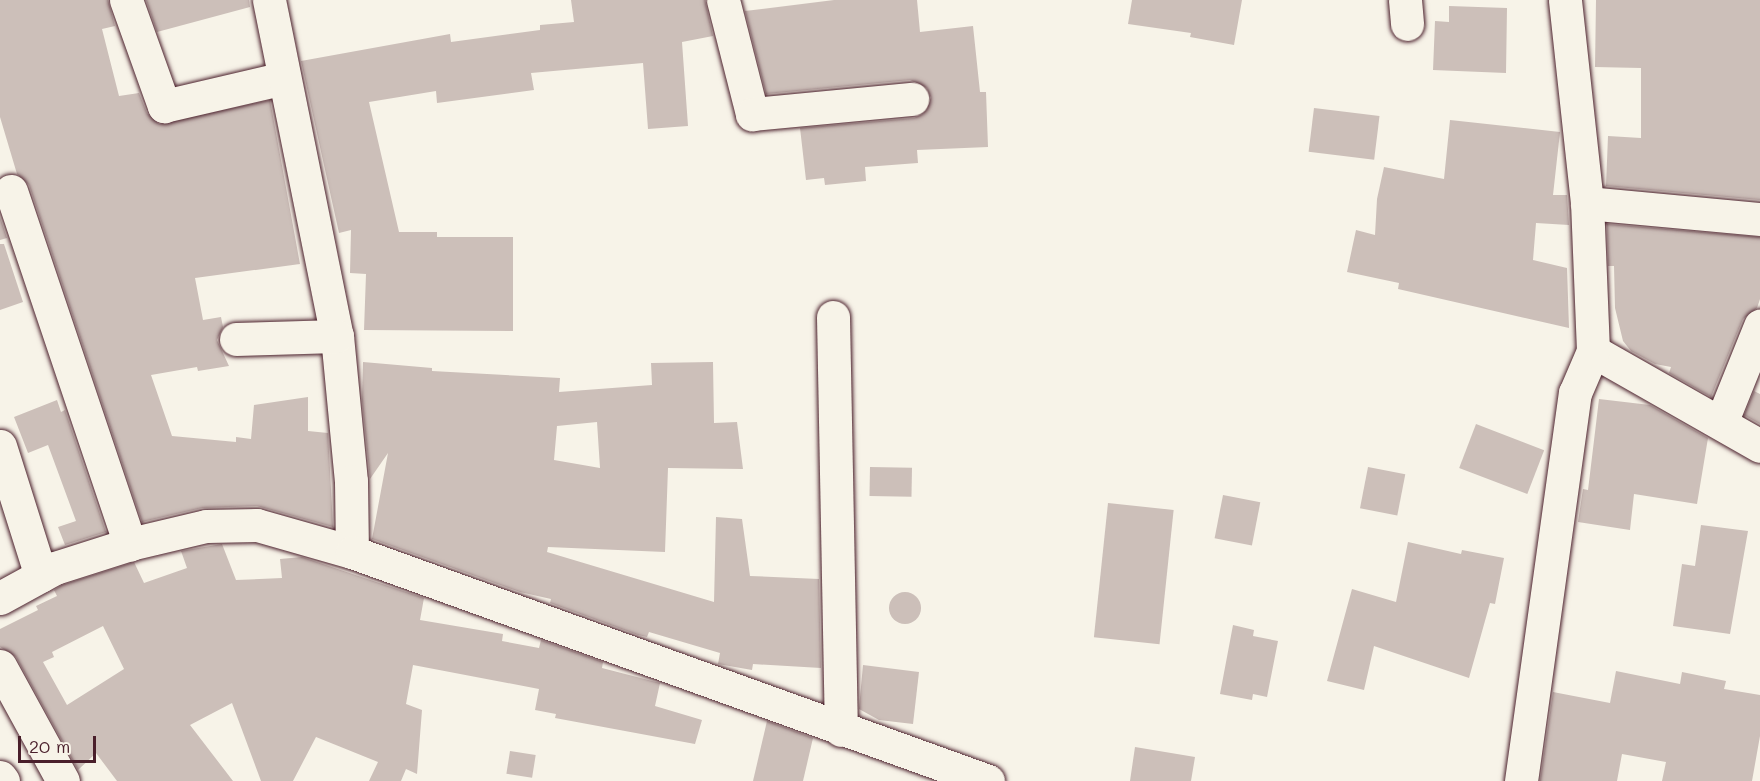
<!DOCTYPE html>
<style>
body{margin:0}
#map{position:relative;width:1760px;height:781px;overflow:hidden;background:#f7f3e8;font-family:Mali,sans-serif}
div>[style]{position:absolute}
.building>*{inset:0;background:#ccbfb9;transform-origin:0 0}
.round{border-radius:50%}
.roads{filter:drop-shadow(0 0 2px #4a1f2b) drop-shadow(0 0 2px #4a1f2b)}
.minor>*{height:33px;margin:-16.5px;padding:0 16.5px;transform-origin:16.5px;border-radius:16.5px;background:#f7f3e8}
span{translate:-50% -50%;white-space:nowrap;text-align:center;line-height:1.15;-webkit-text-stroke:6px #f7f3e8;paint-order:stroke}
.scale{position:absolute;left:18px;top:736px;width:78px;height:27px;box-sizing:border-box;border:3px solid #4a1f2b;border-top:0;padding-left:8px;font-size:18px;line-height:21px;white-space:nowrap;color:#4a1f2b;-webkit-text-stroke:4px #f7f3e8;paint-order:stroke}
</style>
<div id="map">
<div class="building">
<i style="clip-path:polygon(0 0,108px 0,115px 26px,102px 29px,119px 96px,139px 93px,147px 113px,159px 124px,270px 100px,300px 264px,195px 278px,203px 320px,221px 317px,223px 327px,217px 340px,229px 366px,198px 371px,197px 367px,151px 375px,172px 436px,236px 442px,236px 437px,251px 439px,254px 405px,308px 397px,308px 431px,328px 433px,333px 527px,257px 506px,202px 508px,142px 522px,29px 185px,17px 174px,0 117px)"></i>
<i style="clip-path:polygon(146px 0,249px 0,250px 7px,157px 32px)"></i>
<i style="clip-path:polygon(571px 0,705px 0,713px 36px,682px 42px,688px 126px,648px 129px,643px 63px,531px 73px,534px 90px,437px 103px,436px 91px,369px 102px,399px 232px,437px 232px,437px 237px,513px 237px,513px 331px,364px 330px,366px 274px,350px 273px,351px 230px,339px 233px,301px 61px,450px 34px,451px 42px,540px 30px,540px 25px,574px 22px)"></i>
<i style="clip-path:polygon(834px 0,917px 0,920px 32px,973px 26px,980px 92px,986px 92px,988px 147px,917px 150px,918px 163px,865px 167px,866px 181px,825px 185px,824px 178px,806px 180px,800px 128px,914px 118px,923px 114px,931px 98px,927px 88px,910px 80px,766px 94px,745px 11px)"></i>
<i style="clip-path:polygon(1132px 0,1242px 0,1234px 45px,1190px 37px,1191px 33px,1128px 24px)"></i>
<i style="clip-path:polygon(1596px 0,1760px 0,1760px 200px,1606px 186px,1608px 136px,1641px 138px,1641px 68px,1595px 67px)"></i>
<i style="clip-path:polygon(1449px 6px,1507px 8px,1506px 73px,1433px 70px,1435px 21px,1449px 22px)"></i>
<i style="left:1314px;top:108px;width:66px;height:44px;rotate:7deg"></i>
<i style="clip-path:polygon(1450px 120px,1560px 132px,1553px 195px,1567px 195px,1569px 225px,1536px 223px,1533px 260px,1567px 268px,1569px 328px,1398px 289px,1399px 283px,1347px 272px,1356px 230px,1375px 235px,1377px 199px,1384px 167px,1444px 179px)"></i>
<i style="clip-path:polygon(0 217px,7px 238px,0 240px)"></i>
<i style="clip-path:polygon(1607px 224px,1760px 237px,1760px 299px,1757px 308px,1743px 319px,1711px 397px,1669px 373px,1671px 367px,1655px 364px,1631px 351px,1623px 341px,1615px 308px,1614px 266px,1608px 266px)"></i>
<i style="clip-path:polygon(0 244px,4px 244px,23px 302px,0 310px)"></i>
<i style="clip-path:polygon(evenodd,363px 362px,432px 368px,432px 371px,560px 378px,559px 392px,652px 385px,651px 363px,713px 362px,714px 423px,737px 422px,743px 469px,668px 468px,665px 552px,548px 547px,547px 552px,714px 602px,716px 517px,742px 519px,750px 576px,819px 579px,821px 668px,753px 664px,752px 670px,718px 664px,720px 653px,649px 632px,647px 637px,638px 635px,550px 603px,551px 599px,520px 592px,372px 539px,388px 453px,370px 479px,362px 400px,363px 362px,597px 422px,600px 468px,554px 460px,557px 426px,597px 422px)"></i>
<i style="clip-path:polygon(1754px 391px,1760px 394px,1760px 424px,1744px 415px)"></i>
<i style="clip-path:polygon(1599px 399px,1650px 405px,1708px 438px,1697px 504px,1634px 494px,1630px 530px,1578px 522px,1583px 489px,1588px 490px)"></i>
<i style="clip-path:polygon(57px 400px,61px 412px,65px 410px,106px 532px,65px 545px,58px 527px,76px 521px,48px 445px,28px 453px,14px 417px)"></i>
<i style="left:1476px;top:424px;width:73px;height:47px;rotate:21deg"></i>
<i style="left:870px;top:467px;width:42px;height:29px;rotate:1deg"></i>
<i style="left:1368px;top:467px;width:38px;height:42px;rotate:11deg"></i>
<i style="left:1223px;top:495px;width:38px;height:44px;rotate:11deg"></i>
<i style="left:1108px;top:503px;width:66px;height:135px;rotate:6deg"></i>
<i style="clip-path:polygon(1701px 525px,1748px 531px,1730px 634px,1673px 626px,1682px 564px,1695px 566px)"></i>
<i style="clip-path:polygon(1408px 542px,1461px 554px,1462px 550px,1504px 558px,1495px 604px,1490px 603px,1469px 678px,1374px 646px,1364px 690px,1327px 681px,1352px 589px,1396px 602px)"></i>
<i style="clip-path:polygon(evenodd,222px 544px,236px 580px,282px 578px,280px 559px,302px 557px,424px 598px,420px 620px,503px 634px,502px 641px,539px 648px,541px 640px,603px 662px,602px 668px,660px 683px,655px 706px,702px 720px,695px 744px,555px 718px,556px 714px,535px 710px,539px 689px,413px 665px,406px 704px,422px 710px,417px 774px,406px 769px,401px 781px,369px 781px,378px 762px,316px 737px,293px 781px,261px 781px,232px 703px,190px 725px,233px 781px,117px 781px,96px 753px,78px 770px,16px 657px,0 647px,0 629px,38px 610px,36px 606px,57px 596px,54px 590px,62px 585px,134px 562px,144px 583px,187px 568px,181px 551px,222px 544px,103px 626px,124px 669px,67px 705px,43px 662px,54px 657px,52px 652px,103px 626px)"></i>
<i class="round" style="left:889px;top:592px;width:32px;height:32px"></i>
<i style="clip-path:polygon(1233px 625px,1254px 630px,1253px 636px,1278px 641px,1267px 697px,1253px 694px,1252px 700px,1220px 694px)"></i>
<i style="clip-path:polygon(863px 665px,919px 672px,913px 724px,879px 720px,859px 709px)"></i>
<i style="clip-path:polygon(1616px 671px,1680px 684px,1682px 672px,1726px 681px,1724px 689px,1760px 695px,1760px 736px,1752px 781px,1662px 781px,1666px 762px,1622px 754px,1617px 781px,1540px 781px,1553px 692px,1610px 703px)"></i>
<i style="clip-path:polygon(767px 721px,813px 738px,803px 781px,753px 781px)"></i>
<i style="clip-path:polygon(1135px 747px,1195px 757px,1191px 781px,1130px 781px)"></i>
<i style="left:510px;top:751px;width:26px;height:23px;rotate:9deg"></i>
</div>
<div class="roads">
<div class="minor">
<i style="left:126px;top:0;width:113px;rotate:70.3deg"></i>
<i style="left:164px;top:106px;width:123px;rotate:-13.1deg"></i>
<i style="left:269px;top:0;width:343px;rotate:78.6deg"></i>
<i style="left:337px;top:336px;width:146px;rotate:84.5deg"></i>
<i style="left:351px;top:481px;width:71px;rotate:89.2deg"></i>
<i style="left:723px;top:0;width:118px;rotate:75.7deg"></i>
<i style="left:752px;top:114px;width:161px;rotate:-5.4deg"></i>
<i style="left:1405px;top:0;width:24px;rotate:85deg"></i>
<i style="left:11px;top:191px;width:373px;rotate:71.4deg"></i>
<i style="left:1587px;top:203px;width:174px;rotate:5.3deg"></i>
<i style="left:833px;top:317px;width:413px;rotate:88.9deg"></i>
<i style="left:236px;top:339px;width:101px;rotate:-1.7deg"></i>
<i style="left:1593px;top:351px;width:192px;rotate:29.6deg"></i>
<i style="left:1721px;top:423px;width:105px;rotate:-68.1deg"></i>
<i style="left:0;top:446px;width:136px;rotate:72.5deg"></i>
<i style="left:0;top:598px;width:63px;rotate:-28.6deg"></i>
<i style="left:55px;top:568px;width:79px;rotate:-17.7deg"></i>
<i style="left:130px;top:544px;width:78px;rotate:-13.3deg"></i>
<i style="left:206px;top:526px;width:51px;rotate:-1.1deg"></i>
<i style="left:257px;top:525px;width:99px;rotate:15.9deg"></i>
<i style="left:352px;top:552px;width:676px;rotate:19.8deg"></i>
<i style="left:0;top:666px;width:131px;rotate:61.3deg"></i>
<i style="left:0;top:777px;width:5px;rotate:53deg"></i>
<i style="left:1521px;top:781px;width:392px;rotate:-82.1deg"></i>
<i style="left:1575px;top:393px;width:46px;rotate:-66.8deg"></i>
<i style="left:1593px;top:351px;width:148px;rotate:-92.3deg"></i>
<i style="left:1587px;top:203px;width:204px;rotate:-96.2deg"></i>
</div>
</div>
<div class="scale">20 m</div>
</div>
